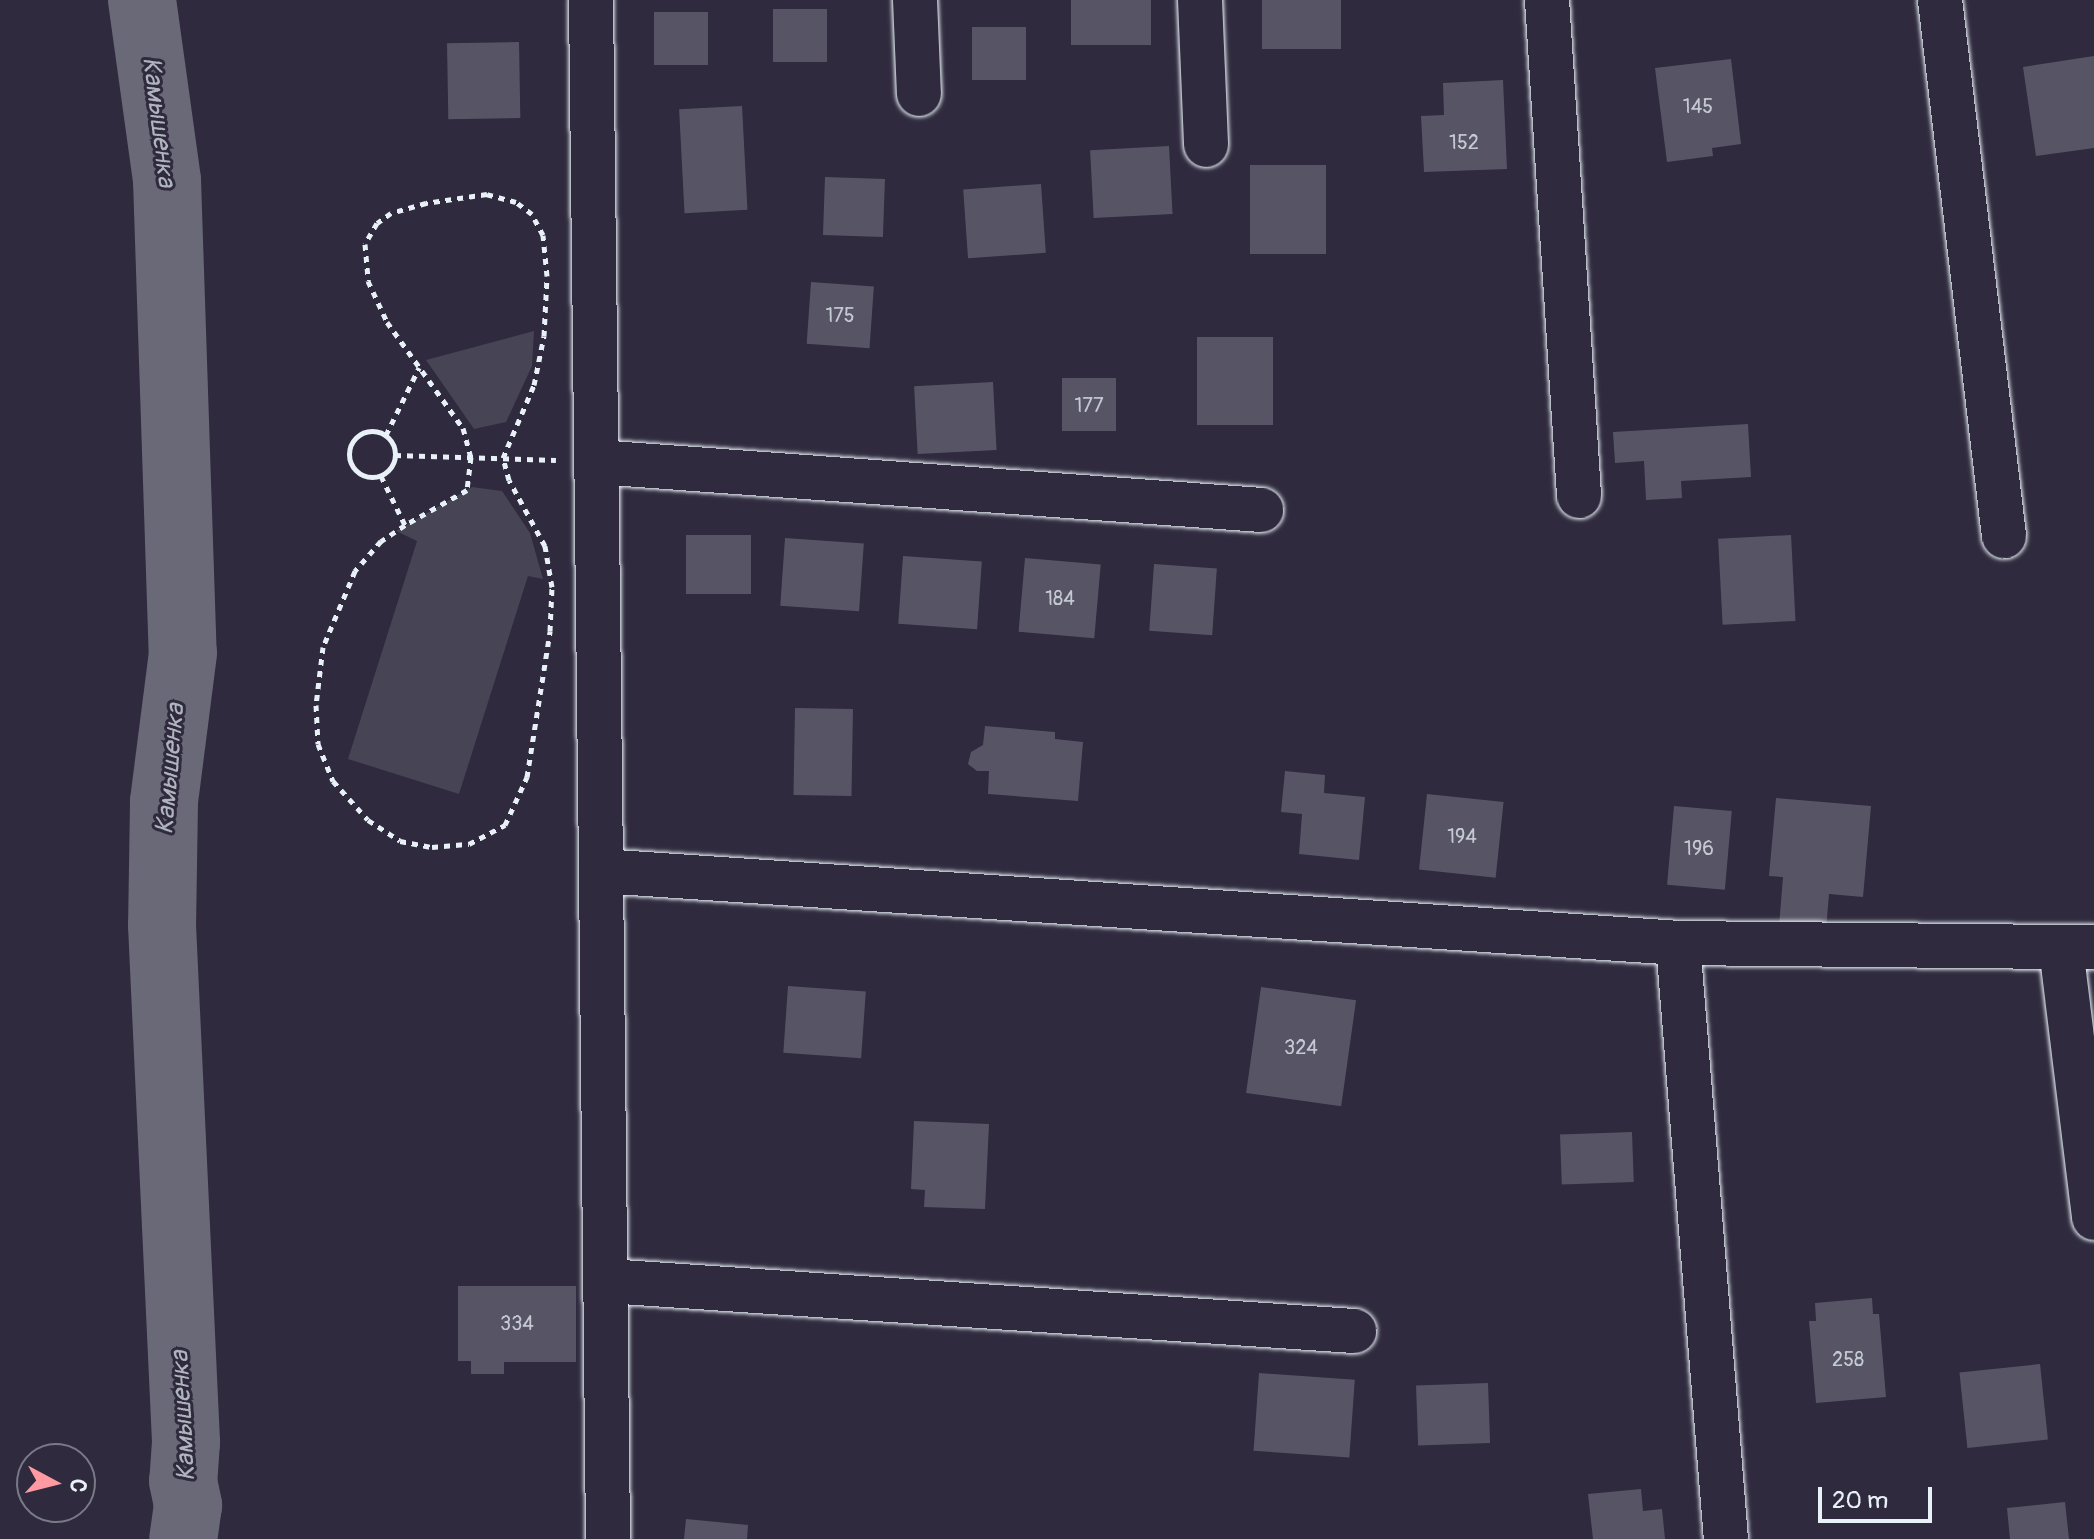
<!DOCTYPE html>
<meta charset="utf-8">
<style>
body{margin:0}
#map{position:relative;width:2094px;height:1539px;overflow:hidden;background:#2f2a3d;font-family:Pangolin,sans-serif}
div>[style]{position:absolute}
.green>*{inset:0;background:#464455}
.river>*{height:68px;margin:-34px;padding:0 34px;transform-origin:34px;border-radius:34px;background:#696978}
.building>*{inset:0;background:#575565;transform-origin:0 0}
.path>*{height:5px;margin-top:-2.5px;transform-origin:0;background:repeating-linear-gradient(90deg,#e8f1f8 0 6px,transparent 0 12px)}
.path>.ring{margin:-2.5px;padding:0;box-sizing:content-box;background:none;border:5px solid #e8f1f8;border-radius:50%}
.roads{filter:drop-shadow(0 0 2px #e8f1f8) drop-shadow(0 0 2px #e8f1f8)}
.minor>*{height:44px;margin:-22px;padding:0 22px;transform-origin:22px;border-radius:22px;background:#2f2a3d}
span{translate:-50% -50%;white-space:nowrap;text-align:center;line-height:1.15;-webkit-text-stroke:6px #2f2a3d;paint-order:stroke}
.number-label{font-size:20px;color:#c4cad3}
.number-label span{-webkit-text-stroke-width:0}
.water-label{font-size:26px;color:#afb4be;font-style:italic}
.north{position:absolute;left:16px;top:1443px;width:80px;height:80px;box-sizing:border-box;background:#2f2a3d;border:2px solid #797a88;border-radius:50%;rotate:97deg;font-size:22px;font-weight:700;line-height:32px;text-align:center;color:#e8f1f8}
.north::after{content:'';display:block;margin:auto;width:28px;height:36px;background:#ff9aa2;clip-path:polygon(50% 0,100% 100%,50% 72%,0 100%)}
.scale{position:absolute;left:1818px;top:1487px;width:114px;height:36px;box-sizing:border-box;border:4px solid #e8f1f8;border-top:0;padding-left:10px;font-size:24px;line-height:28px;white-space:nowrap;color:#e8f1f8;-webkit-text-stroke:6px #2f2a3d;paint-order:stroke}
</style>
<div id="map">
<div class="green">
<i style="clip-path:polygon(534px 331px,532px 366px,506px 422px,474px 429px,426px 360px)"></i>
<i style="clip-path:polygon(472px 487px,502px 491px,530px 533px,543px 579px,528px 576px,459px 794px,348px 759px,417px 541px,396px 531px)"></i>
</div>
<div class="river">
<i style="left:142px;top:0;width:182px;rotate:82.1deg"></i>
<i style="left:167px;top:180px;width:473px;rotate:88.1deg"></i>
<i style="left:183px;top:653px;width:150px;rotate:97.3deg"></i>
<i style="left:164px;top:802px;width:123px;rotate:90.9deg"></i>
<i style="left:162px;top:925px;width:518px;rotate:87.34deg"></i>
<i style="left:186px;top:1442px;width:39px;rotate:94deg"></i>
<i style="left:183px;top:1481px;width:25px;rotate:78deg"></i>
<i style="left:188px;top:1505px;width:34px;rotate:98deg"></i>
</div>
<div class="building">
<i style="left:1071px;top:0;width:80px;height:45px"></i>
<i style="left:1262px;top:0;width:79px;height:49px"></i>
<i style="left:773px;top:9px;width:54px;height:53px"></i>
<i style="left:654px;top:12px;width:54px;height:53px"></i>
<i style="left:972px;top:27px;width:54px;height:53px"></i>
<i style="left:519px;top:42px;width:76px;height:72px;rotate:89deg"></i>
<i style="clip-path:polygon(2094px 56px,2094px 148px,2036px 156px,2023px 67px)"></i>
<i style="clip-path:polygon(1731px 59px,1741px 144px,1712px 148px,1713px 156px,1667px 162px,1655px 68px)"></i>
<i style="clip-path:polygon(1503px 80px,1507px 169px,1424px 172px,1421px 116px,1444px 115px,1443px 83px)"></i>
<i style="left:742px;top:106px;width:104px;height:63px;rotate:87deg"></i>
<i style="left:1169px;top:146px;width:68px;height:79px;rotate:87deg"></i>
<i style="left:1250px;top:165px;width:76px;height:89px"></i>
<i style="left:825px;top:177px;width:60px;height:58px;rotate:2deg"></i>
<i style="left:1041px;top:184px;width:69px;height:78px;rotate:86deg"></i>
<i style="left:811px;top:282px;width:63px;height:62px;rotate:4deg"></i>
<i style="left:1197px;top:337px;width:76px;height:88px"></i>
<i style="left:1062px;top:378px;width:54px;height:53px"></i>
<i style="left:993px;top:382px;width:68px;height:79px;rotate:87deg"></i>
<i style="clip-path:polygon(1748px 424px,1751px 477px,1681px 481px,1682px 498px,1646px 500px,1644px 461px,1615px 463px,1613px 432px)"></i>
<i style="left:751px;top:535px;width:59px;height:65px;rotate:90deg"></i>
<i style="left:1791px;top:535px;width:86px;height:73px;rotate:87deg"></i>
<i style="left:785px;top:538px;width:79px;height:68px;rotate:4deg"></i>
<i style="left:903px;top:556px;width:79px;height:68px;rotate:4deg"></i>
<i style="left:1025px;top:558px;width:76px;height:74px;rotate:5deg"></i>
<i style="left:1154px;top:564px;width:63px;height:67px;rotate:4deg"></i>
<i style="left:795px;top:708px;width:58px;height:87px;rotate:1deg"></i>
<i style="clip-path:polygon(985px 726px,1055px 732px,1055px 739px,1083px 742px,1078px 801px,988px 794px,989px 771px,977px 771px,968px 764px,971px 752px,983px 745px)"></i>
<i style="clip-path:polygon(1285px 771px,1325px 775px,1324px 793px,1365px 797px,1359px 860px,1299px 854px,1302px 814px,1281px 812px)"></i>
<i style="left:1427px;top:794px;width:77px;height:76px;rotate:6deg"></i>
<i style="clip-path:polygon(1776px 798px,1871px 806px,1863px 897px,1829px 894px,1826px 930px,1779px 926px,1783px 877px,1769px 876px)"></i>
<i style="left:1674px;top:806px;width:58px;height:79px;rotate:5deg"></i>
<i style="left:788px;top:986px;width:78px;height:67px;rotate:4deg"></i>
<i style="left:1261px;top:987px;width:96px;height:107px;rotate:8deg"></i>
<i style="clip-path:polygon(914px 1121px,989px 1124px,985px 1209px,924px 1207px,925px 1190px,911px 1189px)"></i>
<i style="left:1632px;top:1132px;width:50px;height:72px;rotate:88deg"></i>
<i style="clip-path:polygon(458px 1286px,576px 1286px,576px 1362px,504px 1362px,504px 1374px,471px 1374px,471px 1361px,458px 1361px)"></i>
<i style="clip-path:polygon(1872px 1298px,1873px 1314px,1879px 1314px,1886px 1397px,1816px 1403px,1809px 1321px,1816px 1321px,1815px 1303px)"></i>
<i style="left:2040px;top:1364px;width:76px;height:81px;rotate:84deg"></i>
<i style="left:1259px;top:1373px;width:96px;height:78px;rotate:4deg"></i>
<i style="left:1488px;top:1383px;width:60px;height:72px;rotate:88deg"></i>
<i style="clip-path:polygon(1641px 1489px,1643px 1511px,1662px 1509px,1665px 1539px,1593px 1539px,1588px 1494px)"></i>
<i style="clip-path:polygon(2065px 1502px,2069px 1539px,2010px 1539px,2007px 1508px)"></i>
<i style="clip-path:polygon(686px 1519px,748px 1525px,747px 1539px,684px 1539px)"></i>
</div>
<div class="path">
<i class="ring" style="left:349px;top:431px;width:41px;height:41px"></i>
<i style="left:386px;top:435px;width:75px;rotate:-63.8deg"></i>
<i style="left:395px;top:455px;width:161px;rotate:1.8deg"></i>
<i style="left:381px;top:476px;width:55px;rotate:63.9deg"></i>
<i style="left:405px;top:525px;width:29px;rotate:146deg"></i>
<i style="left:381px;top:541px;width:40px;rotate:131deg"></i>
<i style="left:355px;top:571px;width:82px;rotate:112.8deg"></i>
<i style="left:323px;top:647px;width:58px;rotate:96.9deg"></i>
<i style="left:316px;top:705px;width:39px;rotate:87deg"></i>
<i style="left:318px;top:744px;width:40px;rotate:68deg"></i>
<i style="left:333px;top:781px;width:52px;rotate:48.1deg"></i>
<i style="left:368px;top:820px;width:38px;rotate:33deg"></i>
<i style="left:400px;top:841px;width:33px;rotate:11deg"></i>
<i style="left:432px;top:847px;width:37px;rotate:-5deg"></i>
<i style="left:469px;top:844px;width:41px;rotate:-27.8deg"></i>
<i style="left:505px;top:825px;width:53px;rotate:-65.4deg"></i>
<i style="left:527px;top:777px;width:148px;rotate:-81deg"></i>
<i style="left:550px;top:631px;width:44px;rotate:-87.4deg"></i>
<i style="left:552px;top:587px;width:42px;rotate:-99.7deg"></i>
<i style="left:545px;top:546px;width:75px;rotate:-118.6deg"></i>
<i style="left:509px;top:480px;width:23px;rotate:-105deg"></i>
<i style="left:503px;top:458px;width:79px;rotate:-67deg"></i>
<i style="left:534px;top:385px;width:50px;rotate:-78.5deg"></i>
<i style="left:544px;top:336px;width:60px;rotate:-87.1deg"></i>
<i style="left:547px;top:276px;width:41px;rotate:-95.6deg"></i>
<i style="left:543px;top:235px;width:24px;rotate:-118deg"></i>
<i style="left:532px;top:214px;width:20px;rotate:-143deg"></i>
<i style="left:516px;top:202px;width:30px;rotate:-165deg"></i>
<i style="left:487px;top:194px;width:62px;rotate:171.6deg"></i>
<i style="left:426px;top:203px;width:36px;rotate:164deg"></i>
<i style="left:391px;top:213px;width:17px;rotate:144deg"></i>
<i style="left:377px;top:223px;width:24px;rotate:120deg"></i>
<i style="left:365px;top:244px;width:37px;rotate:85deg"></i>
<i style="left:368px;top:281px;width:45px;rotate:65.1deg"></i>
<i style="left:387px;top:322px;width:130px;rotate:54.4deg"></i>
<i style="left:463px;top:428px;width:30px;rotate:75deg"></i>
<i style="left:471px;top:457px;width:33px;rotate:97deg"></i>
<i style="left:467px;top:490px;width:71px;rotate:150.6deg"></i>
</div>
<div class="roads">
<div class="minor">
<i style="left:591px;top:0;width:871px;rotate:89.34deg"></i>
<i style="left:601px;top:871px;width:1079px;rotate:3.82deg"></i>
<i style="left:1678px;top:943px;width:416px;rotate:0.6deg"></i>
<i style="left:915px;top:0;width:94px;rotate:87.6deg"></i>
<i style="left:1200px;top:0;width:145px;rotate:87.6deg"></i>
<i style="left:1547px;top:0;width:497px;rotate:86.3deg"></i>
<i style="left:1940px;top:0;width:540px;rotate:83.19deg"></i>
<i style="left:597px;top:462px;width:666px;rotate:4.13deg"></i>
<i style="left:601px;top:871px;width:668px;rotate:89.4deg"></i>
<i style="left:1678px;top:943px;width:598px;rotate:85.4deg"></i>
<i style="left:2061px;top:948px;width:272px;rotate:83deg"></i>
<i style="left:607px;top:1281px;width:749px;rotate:3.83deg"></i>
</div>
</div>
<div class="number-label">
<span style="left:1698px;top:106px">145</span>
<span style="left:1464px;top:142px">152</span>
<span style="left:840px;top:315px">175</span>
<span style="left:1089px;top:405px">177</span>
<span style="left:1060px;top:598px">184</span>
<span style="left:1462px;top:836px">194</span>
<span style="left:1699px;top:848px">196</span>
<span style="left:1301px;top:1047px">324</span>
<span style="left:517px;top:1323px">334</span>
<span style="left:1848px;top:1359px">258</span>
</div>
<div class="water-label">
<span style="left:158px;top:122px;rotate:83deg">Камышенка</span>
<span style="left:171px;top:769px;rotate:-85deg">Камышенка</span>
<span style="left:184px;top:1416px;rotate:-93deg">Камышенка</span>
</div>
<div class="north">С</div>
<div class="scale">20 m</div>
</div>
